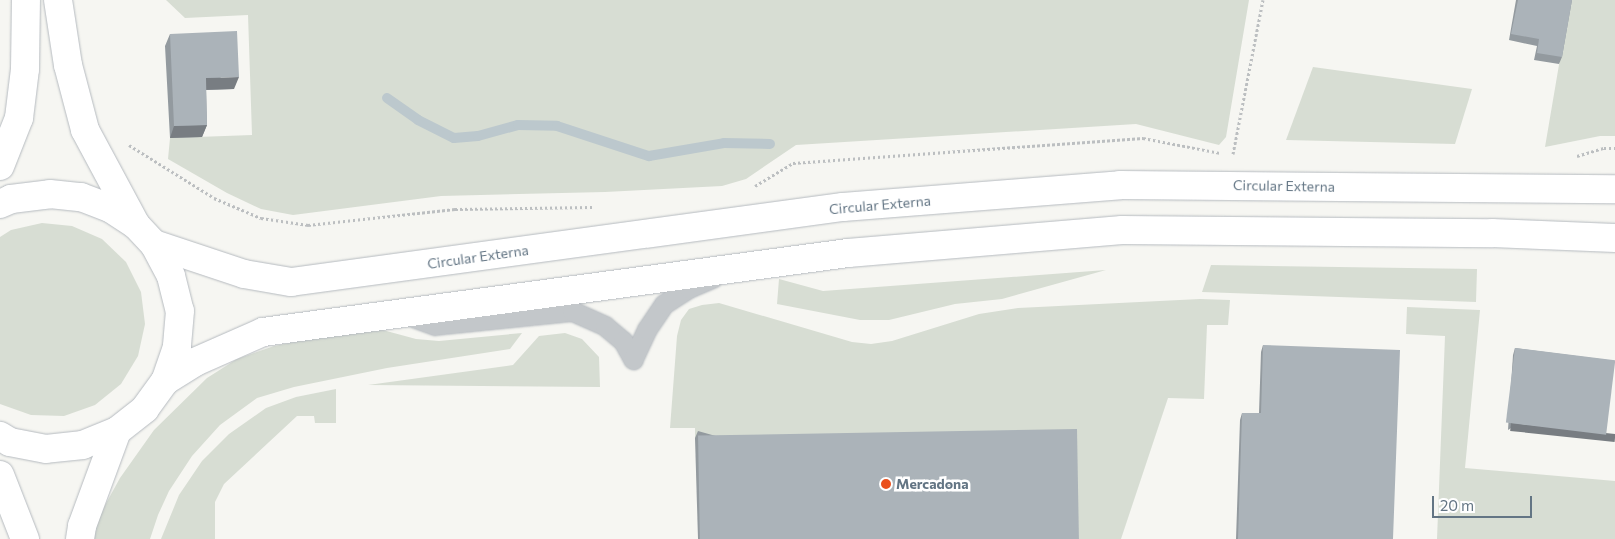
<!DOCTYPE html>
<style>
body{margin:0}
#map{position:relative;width:1615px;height:539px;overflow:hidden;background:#f6f6f2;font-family:Commissioner,sans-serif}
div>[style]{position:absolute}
.green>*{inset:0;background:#d7ddd3}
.stream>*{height:10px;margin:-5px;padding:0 5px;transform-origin:5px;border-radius:5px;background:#bcc8cd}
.path>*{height:3px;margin-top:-1.5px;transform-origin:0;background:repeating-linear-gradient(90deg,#bcbfc1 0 2.5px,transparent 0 5px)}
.roads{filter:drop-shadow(0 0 1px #b5babf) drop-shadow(0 0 1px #b5babf)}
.lane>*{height:19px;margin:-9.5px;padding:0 9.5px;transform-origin:9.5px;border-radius:9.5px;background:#c3c7ca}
.secondary>*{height:28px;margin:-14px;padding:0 14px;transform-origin:14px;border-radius:14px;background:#fff}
.primary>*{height:28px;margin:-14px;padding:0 14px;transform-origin:14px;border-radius:14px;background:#fff}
.wall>*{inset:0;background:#939a9f}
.shaded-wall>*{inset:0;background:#787d82;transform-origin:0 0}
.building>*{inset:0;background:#abb3b9;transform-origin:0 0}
.dots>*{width:14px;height:14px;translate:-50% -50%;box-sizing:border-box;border:2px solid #fff;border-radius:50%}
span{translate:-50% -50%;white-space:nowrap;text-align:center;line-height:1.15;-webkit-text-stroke:5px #fff;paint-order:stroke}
.street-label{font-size:14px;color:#637584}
.poi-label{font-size:14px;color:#637584;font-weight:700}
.left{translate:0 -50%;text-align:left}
.scale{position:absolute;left:1432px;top:496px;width:100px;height:22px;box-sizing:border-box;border:2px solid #637584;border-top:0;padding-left:6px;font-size:15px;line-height:18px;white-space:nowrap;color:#637584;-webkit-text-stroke:4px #fff;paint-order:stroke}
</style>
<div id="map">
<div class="green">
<i style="clip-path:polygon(166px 0,1249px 0,1226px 137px,1219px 145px,1136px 124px,796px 145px,746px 179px,722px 186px,605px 192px,441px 196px,293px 215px,261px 209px,227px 193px,168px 159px,170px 138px,252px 135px,248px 15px,185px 18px)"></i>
<i style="clip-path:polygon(1570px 0,1615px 0,1615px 136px,1600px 136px,1545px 147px)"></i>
<i style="clip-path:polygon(1313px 67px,1472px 89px,1455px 144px,1286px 140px)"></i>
<i style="clip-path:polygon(42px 223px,72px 226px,102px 239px,126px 262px,141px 292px,145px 324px,138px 356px,121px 384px,95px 405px,64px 416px,31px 415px,0 404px,0 237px,11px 230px)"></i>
<i style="clip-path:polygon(1211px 265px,1477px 269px,1476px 302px,1202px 292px)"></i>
<i style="clip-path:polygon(1106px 270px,1002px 299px,955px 304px,889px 320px,860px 320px,777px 304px,779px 279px,823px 291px)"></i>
<i style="clip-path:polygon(1200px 299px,1230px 300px,1228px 325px,1207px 325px,1204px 399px,1168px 398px,1121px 539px,1075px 539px,695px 438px,695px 428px,670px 428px,677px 336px,681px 320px,689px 309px,702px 305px,719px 303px,852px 342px,871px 344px,892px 341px,979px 314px,1018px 308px)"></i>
<i style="clip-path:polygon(1407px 307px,1480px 310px,1465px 468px,1615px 481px,1615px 539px,1437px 539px,1445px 336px,1406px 334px)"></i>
<i style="clip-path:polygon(379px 329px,416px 339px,439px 341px,522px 333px,510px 349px,387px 368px,294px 387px,257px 398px,220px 425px,192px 456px,169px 491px,158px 515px,150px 539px,93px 539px,95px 528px,104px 507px,120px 478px,154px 430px,207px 378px,237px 359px,274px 346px,333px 334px)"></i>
<i style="clip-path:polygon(565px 333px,582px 339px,599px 357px,600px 387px,368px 385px,513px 365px,539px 336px)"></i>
<i style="clip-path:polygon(336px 389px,336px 423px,315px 423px,314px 416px,297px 416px,224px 484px,215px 502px,215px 539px,161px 539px,179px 495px,202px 461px,229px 434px,266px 408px,296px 397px)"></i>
</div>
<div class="stream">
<i style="left:387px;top:98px;width:38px;rotate:35deg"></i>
<i style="left:418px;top:120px;width:40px;rotate:26.6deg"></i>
<i style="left:454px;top:138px;width:24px;rotate:-5deg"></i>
<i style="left:478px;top:136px;width:41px;rotate:-15.4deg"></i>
<i style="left:518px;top:125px;width:39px;rotate:1deg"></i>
<i style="left:557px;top:126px;width:97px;rotate:18.1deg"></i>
<i style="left:649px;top:156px;width:76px;rotate:-9.8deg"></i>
<i style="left:724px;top:143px;width:46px;rotate:1.2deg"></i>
</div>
<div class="path">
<i style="left:129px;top:145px;width:100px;rotate:31.9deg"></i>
<i style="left:214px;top:198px;width:51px;rotate:23.1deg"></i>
<i style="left:261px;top:218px;width:48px;rotate:8.5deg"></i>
<i style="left:308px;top:225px;width:148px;rotate:-6.2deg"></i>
<i style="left:455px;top:209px;width:137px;rotate:-0.8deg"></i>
<i style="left:1233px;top:154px;width:157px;rotate:-79deg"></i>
<i style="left:1577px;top:156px;width:28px;rotate:-17deg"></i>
<i style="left:1604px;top:148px;width:11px"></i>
<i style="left:755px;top:186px;width:44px;rotate:-31.2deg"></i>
<i style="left:793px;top:163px;width:351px;rotate:-4.1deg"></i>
<i style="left:1143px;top:138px;width:78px;rotate:11deg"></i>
</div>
<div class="roads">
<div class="lane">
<i style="left:407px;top:315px;width:30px;rotate:20deg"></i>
<i style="left:435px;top:325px;width:138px;rotate:-5.8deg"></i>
<i style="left:572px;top:311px;width:36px;rotate:24deg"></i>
<i style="left:605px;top:326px;width:23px;rotate:40deg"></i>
<i style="left:623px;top:341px;width:21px;rotate:61deg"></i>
<i style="left:633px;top:359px;width:33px;rotate:-65deg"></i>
<i style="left:647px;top:329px;width:30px;rotate:-56deg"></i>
<i style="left:664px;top:304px;width:30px;rotate:-33deg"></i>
<i style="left:689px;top:288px;width:26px;rotate:-23deg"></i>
</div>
<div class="secondary">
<i style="left:58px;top:0;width:66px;rotate:81.3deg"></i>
<i style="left:68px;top:65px;width:67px;rotate:75.3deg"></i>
<i style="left:85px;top:130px;width:108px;rotate:61.8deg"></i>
<i style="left:0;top:166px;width:52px;rotate:-68.4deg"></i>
<i style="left:19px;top:118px;width:49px;rotate:-83deg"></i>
<i style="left:25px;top:69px;width:69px;rotate:-89.2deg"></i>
</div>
<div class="primary">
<i style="left:0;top:204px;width:12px;rotate:-24deg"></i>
<i style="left:11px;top:199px;width:39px;rotate:-7deg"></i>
<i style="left:50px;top:194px;width:31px;rotate:6deg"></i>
<i style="left:81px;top:197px;width:31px;rotate:21deg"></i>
<i style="left:110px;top:208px;width:31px;rotate:33deg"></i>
<i style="left:136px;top:225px;width:26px;rotate:47deg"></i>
<i style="left:154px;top:244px;width:36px;rotate:62deg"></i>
<i style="left:171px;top:276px;width:36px;rotate:76deg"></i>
<i style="left:180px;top:311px;width:36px;rotate:95deg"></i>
<i style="left:177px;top:347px;width:36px;rotate:109deg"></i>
<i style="left:165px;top:381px;width:34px;rotate:126deg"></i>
<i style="left:145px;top:409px;width:36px;rotate:142deg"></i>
<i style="left:117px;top:431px;width:37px;rotate:158deg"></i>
<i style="left:83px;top:445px;width:37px;rotate:174deg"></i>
<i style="left:46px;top:449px;width:37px;rotate:-169deg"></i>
<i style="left:10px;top:442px;width:12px;rotate:-149deg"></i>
<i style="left:154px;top:244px;width:95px;rotate:18.4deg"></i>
<i style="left:244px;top:274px;width:48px;rotate:9.7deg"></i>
<i style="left:291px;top:282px;width:557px;rotate:-7.74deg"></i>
<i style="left:843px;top:207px;width:278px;rotate:-4.5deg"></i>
<i style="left:1120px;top:185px;width:495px;rotate:0.5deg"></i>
<i style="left:165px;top:381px;width:36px;rotate:-32deg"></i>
<i style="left:195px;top:362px;width:74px;rotate:-23.8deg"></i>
<i style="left:263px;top:332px;width:590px;rotate:-7.69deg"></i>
<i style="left:848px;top:253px;width:275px;rotate:-4.8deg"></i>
<i style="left:1122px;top:230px;width:370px;rotate:0.5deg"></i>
<i style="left:1492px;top:233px;width:123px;rotate:2.3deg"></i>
<i style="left:0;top:475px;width:69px;rotate:68.7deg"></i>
<i style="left:80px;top:539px;width:13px;rotate:-81deg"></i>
<i style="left:82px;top:526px;width:101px;rotate:-69.8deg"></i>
</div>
</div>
<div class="wall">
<i style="clip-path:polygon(1516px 0,1572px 0,1562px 57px,1559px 64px,1534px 60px,1537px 46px,1509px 40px)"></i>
<i style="clip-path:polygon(170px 34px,234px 89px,206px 90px,207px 125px,202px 137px,170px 138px,165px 46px)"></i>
<i style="clip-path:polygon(1263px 345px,1393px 539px,1236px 539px,1240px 420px,1242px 413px,1259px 413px,1261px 352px)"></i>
<i style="clip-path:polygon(1515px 348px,1615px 361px,1508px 430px,1513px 355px)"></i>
<i style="clip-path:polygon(698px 431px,1078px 539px,698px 539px,695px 438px)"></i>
</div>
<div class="shaded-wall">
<i style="clip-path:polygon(239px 77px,234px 89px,202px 90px,206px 78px)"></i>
<i style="clip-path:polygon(207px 125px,202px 137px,170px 138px,174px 126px)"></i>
<i style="left:1511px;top:423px;width:105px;height:8px;rotate:6deg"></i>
</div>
<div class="building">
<i style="clip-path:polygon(1518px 0,1572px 0,1562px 57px,1537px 53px,1539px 39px,1511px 34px)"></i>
<i style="clip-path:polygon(237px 31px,239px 77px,206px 78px,207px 125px,174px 126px,170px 34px)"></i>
<i style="clip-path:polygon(1263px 345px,1400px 350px,1393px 539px,1238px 539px,1242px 413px,1261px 413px)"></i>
<i style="left:1515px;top:348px;width:101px;height:75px;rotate:7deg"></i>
<i style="left:1077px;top:429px;width:110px;height:379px;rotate:89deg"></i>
</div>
<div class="dots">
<i style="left:886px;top:484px;background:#ea501d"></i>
</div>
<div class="street-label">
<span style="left:1284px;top:186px;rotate:1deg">Circular Externa</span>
<span style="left:880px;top:205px;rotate:-5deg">Circular Externa</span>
<span style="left:478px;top:257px;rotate:-8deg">Circular Externa</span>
</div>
<div class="poi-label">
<span class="left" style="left:896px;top:484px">Mercadona</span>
</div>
<div class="scale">20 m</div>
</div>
